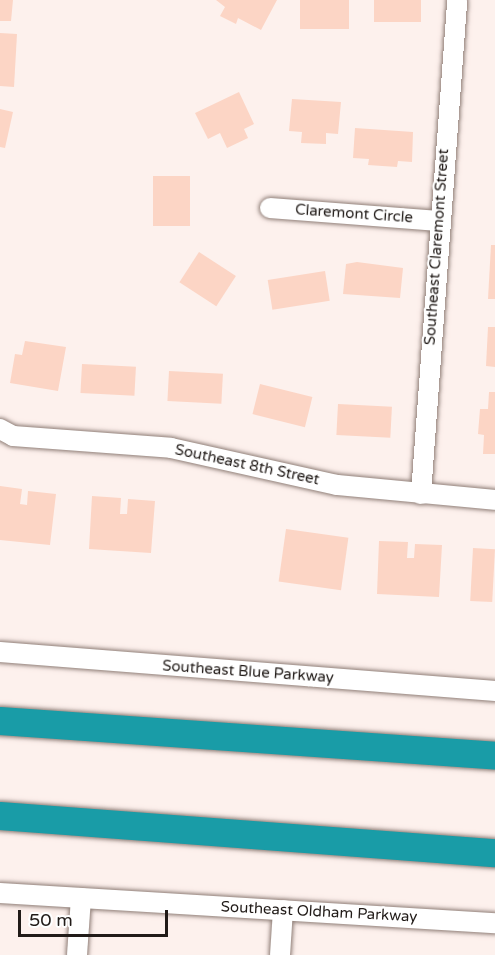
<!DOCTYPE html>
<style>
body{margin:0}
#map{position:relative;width:495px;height:955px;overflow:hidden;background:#fdf1ed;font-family:"Varela Round",sans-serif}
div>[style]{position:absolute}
.building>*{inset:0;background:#fcd5c5;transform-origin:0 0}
.roads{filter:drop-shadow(0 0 2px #907f78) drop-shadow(0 0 2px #907f78)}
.minor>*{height:20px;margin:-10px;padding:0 10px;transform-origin:10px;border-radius:10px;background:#fff}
.highway>*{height:28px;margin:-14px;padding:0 14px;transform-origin:14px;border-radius:14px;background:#199ca7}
span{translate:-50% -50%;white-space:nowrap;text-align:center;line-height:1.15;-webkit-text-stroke:4.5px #fff;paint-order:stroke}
.street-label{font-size:15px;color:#211b18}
.scale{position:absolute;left:18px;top:910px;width:150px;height:27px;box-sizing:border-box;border:3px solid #211b18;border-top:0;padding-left:8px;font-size:18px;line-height:21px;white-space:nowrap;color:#211b18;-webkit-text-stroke:4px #fff;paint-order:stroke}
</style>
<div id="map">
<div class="building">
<i style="clip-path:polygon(0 0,13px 0,11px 21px,0 21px)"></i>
<i style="clip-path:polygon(216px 0,277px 0,261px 30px,238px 18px,236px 24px,220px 16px,225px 7px)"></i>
<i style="left:300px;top:0;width:49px;height:29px"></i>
<i style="left:374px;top:0;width:47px;height:22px"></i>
<i style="clip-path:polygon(0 33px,17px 34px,14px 87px,0 86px)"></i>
<i style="clip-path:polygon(239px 92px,254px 124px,244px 129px,248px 138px,227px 148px,220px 133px,208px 139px,195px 113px)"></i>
<i style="clip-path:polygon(292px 99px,341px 102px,338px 134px,326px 133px,326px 144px,301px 143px,302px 132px,289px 131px)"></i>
<i style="clip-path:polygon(0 109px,13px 112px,5px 148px,0 147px)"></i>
<i style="clip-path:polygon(355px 128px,413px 132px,412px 162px,398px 161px,397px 167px,368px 165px,369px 159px,353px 158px)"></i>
<i style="left:153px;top:176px;width:37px;height:50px"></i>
<i style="clip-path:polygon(491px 245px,495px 245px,495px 299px,488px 299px)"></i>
<i style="left:199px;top:252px;width:44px;height:36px;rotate:33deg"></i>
<i style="clip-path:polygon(357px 262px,403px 268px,400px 298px,343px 294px,346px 264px)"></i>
<i style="left:325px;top:271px;width:30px;height:58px;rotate:81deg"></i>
<i style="clip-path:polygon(488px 327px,495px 327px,495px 367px,486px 366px)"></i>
<i style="clip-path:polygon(25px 341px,66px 347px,58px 391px,10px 383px,15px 354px,22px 355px)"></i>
<i style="left:82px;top:364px;width:54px;height:29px;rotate:3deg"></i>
<i style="left:169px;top:371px;width:54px;height:30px;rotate:3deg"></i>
<i style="left:260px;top:384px;width:54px;height:31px;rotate:14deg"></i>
<i style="clip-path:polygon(489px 392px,495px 392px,495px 454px,483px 454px,484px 435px,478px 434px,480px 409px,488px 409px)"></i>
<i style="left:338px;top:404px;width:54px;height:31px;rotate:3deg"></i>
<i style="clip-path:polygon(0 486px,22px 489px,20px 504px,27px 505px,28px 491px,56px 494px,50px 545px,0 540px)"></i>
<i style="clip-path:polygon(92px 496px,121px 498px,120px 514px,127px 514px,128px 499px,155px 501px,151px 553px,89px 549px)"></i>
<i style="left:286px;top:529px;width:63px;height:53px;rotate:8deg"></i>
<i style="clip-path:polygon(379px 541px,408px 542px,407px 558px,414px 558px,415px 544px,442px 545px,439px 597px,377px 594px)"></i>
<i style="left:473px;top:548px;width:22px;height:53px;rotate:3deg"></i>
</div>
<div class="roads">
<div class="minor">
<i style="left:270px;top:208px;width:169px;rotate:4.4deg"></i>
<i style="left:0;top:429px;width:15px;rotate:28deg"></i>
<i style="left:13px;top:436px;width:158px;rotate:4.3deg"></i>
<i style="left:171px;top:448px;width:170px;rotate:12.6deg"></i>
<i style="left:337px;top:485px;width:159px;rotate:5.4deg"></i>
<i style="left:421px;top:494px;width:495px;rotate:-85.8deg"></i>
<i style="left:0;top:652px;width:497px;rotate:4.5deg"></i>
<i style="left:0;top:893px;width:496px;rotate:3.5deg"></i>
<i style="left:77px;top:955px;width:57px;rotate:-86deg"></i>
<i style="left:280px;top:955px;width:45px;rotate:-86.2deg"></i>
</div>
<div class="highway">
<i style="left:0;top:721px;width:496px;rotate:4deg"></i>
<i style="left:0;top:816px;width:496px;rotate:4.3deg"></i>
</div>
</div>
<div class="street-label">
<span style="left:354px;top:214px;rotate:4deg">Claremont Circle</span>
<span style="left:437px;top:247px;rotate:-86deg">Southeast Claremont Street</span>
<span style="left:247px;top:465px;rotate:12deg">Southeast 8th Street</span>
<span style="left:248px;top:672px;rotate:4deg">Southeast Blue Parkway</span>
<span style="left:319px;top:912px;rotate:3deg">Southeast Oldham Parkway</span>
</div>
<div class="scale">50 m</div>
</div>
